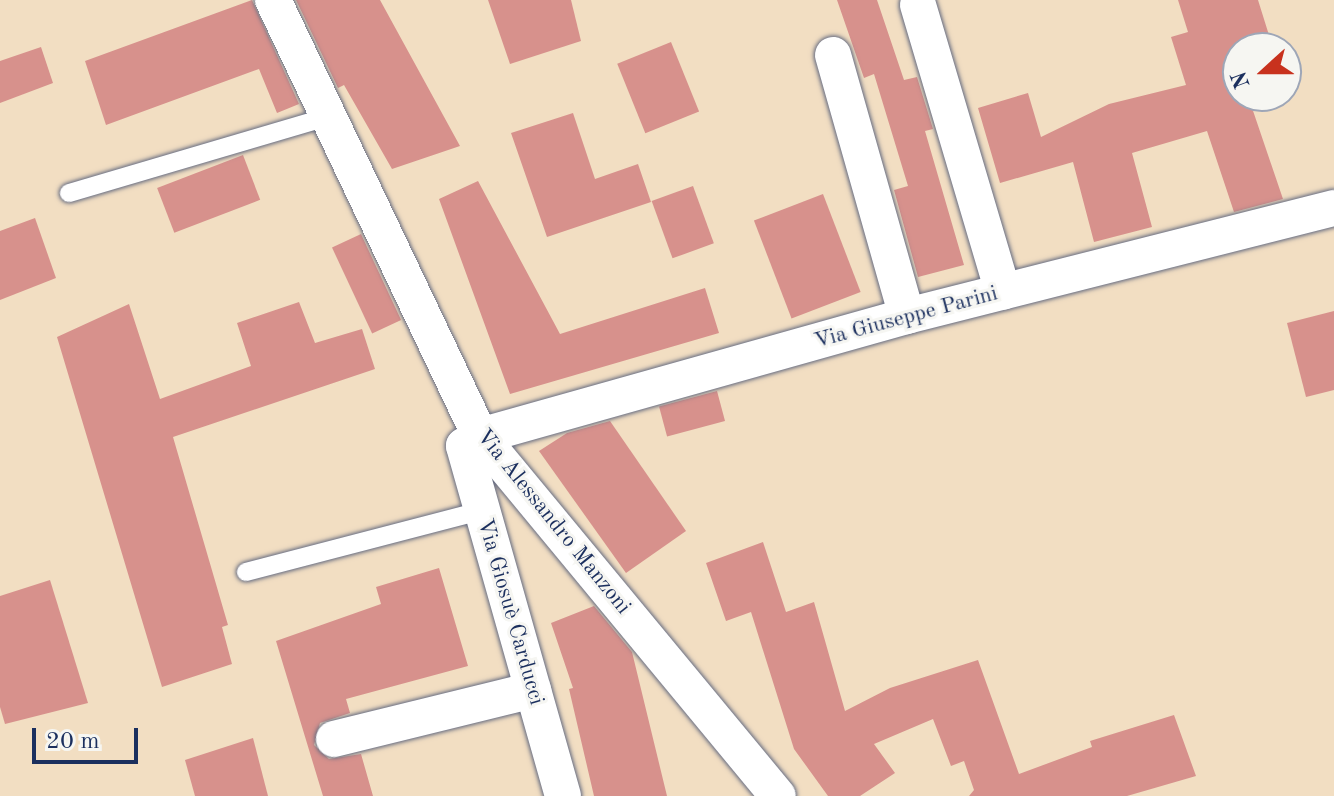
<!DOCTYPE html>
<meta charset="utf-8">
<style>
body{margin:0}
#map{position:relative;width:1334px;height:796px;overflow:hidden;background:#f2dec2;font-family:"Old Standard TT",serif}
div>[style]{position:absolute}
.building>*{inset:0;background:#d7918c;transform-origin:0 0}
.roads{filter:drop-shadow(0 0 2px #666c81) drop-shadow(0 0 2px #666c81)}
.service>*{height:18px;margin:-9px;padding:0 9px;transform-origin:9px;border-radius:9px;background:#fff}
.minor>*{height:36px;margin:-18px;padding:0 18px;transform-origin:18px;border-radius:18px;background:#fff}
span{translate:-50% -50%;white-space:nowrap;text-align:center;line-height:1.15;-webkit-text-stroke:6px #f6f6f2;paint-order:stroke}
.street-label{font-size:22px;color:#1b2f5e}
.north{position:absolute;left:1222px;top:32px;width:80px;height:80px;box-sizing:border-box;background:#f6f6f2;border:2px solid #9ea6b7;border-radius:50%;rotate:249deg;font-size:22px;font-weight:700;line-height:32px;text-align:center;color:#1b2f5e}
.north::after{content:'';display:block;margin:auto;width:28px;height:36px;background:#c8321e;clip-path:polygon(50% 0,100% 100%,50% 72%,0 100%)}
.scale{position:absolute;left:32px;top:728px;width:106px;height:36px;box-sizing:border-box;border:4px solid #1b2f5e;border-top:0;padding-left:10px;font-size:24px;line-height:28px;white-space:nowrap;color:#1b2f5e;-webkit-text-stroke:6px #f6f6f2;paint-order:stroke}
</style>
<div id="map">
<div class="building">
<i style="clip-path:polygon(252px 0,299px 104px,277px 113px,259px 69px,106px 125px,85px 61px)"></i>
<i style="clip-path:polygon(296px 0,380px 0,460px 146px,392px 169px,344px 85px,338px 88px)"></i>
<i style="clip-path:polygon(488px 0,571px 0,581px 41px,510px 64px)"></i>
<i style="clip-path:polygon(837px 0,877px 0,904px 80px,917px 77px,933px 129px,925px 131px,964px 265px,918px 277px,894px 190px,908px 186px,874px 74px,864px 78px)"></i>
<i style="clip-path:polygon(1178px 0,1258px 0,1273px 48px,1232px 48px,1238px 96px,1248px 96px,1283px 199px,1234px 212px,1207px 131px,1132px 153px,1152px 227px,1094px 242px,1073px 162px,1000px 183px,978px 108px,1028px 93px,1041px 137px,1109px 104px,1186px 85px,1171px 37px,1188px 32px)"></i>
<i style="left:671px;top:42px;width:75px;height:58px;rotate:68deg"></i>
<i style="clip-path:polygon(41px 47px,53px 83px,0 103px,0 61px)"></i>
<i style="clip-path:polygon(573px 113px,595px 179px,638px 164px,651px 202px,547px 237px,511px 133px)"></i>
<i style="left:243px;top:155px;width:48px;height:92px;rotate:69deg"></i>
<i style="clip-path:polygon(478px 181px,560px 334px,705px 288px,719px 333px,510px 394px,439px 199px)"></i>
<i style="left:693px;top:186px;width:61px;height:44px;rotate:70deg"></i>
<i style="left:823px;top:194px;width:105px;height:74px;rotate:69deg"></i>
<i style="clip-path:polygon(35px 218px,56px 278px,0 300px,0 231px)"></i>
<i style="left:361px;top:234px;width:95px;height:32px;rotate:65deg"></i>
<i style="clip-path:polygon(299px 302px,315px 343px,362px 329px,375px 369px,173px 437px,228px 625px,222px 627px,232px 664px,162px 687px,57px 337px,129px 304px,160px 399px,251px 366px,237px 323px)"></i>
<i style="clip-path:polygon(1334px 311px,1334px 390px,1306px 397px,1287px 323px)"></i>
<i style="left:717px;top:391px;width:31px;height:60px;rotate:75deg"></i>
<i style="clip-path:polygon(610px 421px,686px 531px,626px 573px,539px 451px,567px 433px)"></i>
<i style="clip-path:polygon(763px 542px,786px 612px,814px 602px,845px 711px,890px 688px,978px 660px,1019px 774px,1092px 747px,1090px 741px,1174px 715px,1196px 776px,1127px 796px,969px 796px,974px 790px,964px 761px,951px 766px,933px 719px,874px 744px,895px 773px,860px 796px,828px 796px,794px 749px,751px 612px,726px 621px,706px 563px)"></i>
<i style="clip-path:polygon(439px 568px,468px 666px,346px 699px,350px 713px,320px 723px,314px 745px,329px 759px,361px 754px,373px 796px,323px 796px,276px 641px,381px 604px,376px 587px)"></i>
<i style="clip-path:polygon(50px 580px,88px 703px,5px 724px,0 707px,0 596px)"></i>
<i style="clip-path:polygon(594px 606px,632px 652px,667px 796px,594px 796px,569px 689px,573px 688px,551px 623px)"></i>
<i style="clip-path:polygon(253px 738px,268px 796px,195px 796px,185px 760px)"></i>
</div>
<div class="roads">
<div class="service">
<i style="left:69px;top:193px;width:272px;rotate:-16.4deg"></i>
<i style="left:246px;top:572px;width:243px;rotate:-14.6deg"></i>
</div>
<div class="minor">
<i style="left:273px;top:0;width:483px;rotate:64.6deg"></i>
<i style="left:480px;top:436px;width:467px;rotate:50.4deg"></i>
<i style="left:918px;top:5px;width:299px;rotate:73.5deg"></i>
<i style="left:833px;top:55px;width:271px;rotate:74.2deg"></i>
<i style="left:334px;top:739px;width:205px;rotate:-13.8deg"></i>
<i style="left:563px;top:796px;width:364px;rotate:-105.8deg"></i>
<i style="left:464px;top:446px;width:19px;rotate:-32deg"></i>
<i style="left:480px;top:436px;width:444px;rotate:-15.7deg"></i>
<i style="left:907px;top:316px;width:440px;rotate:-14.2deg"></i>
</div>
</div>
<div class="street-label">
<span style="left:906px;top:318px;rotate:-15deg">Via Giuseppe Parini</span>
<span style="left:553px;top:522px;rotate:51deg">Via Alessandro Manzoni</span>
<span style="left:510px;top:612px;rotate:74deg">Via Giosuè Carducci</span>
</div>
<div class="north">N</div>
<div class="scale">20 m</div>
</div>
